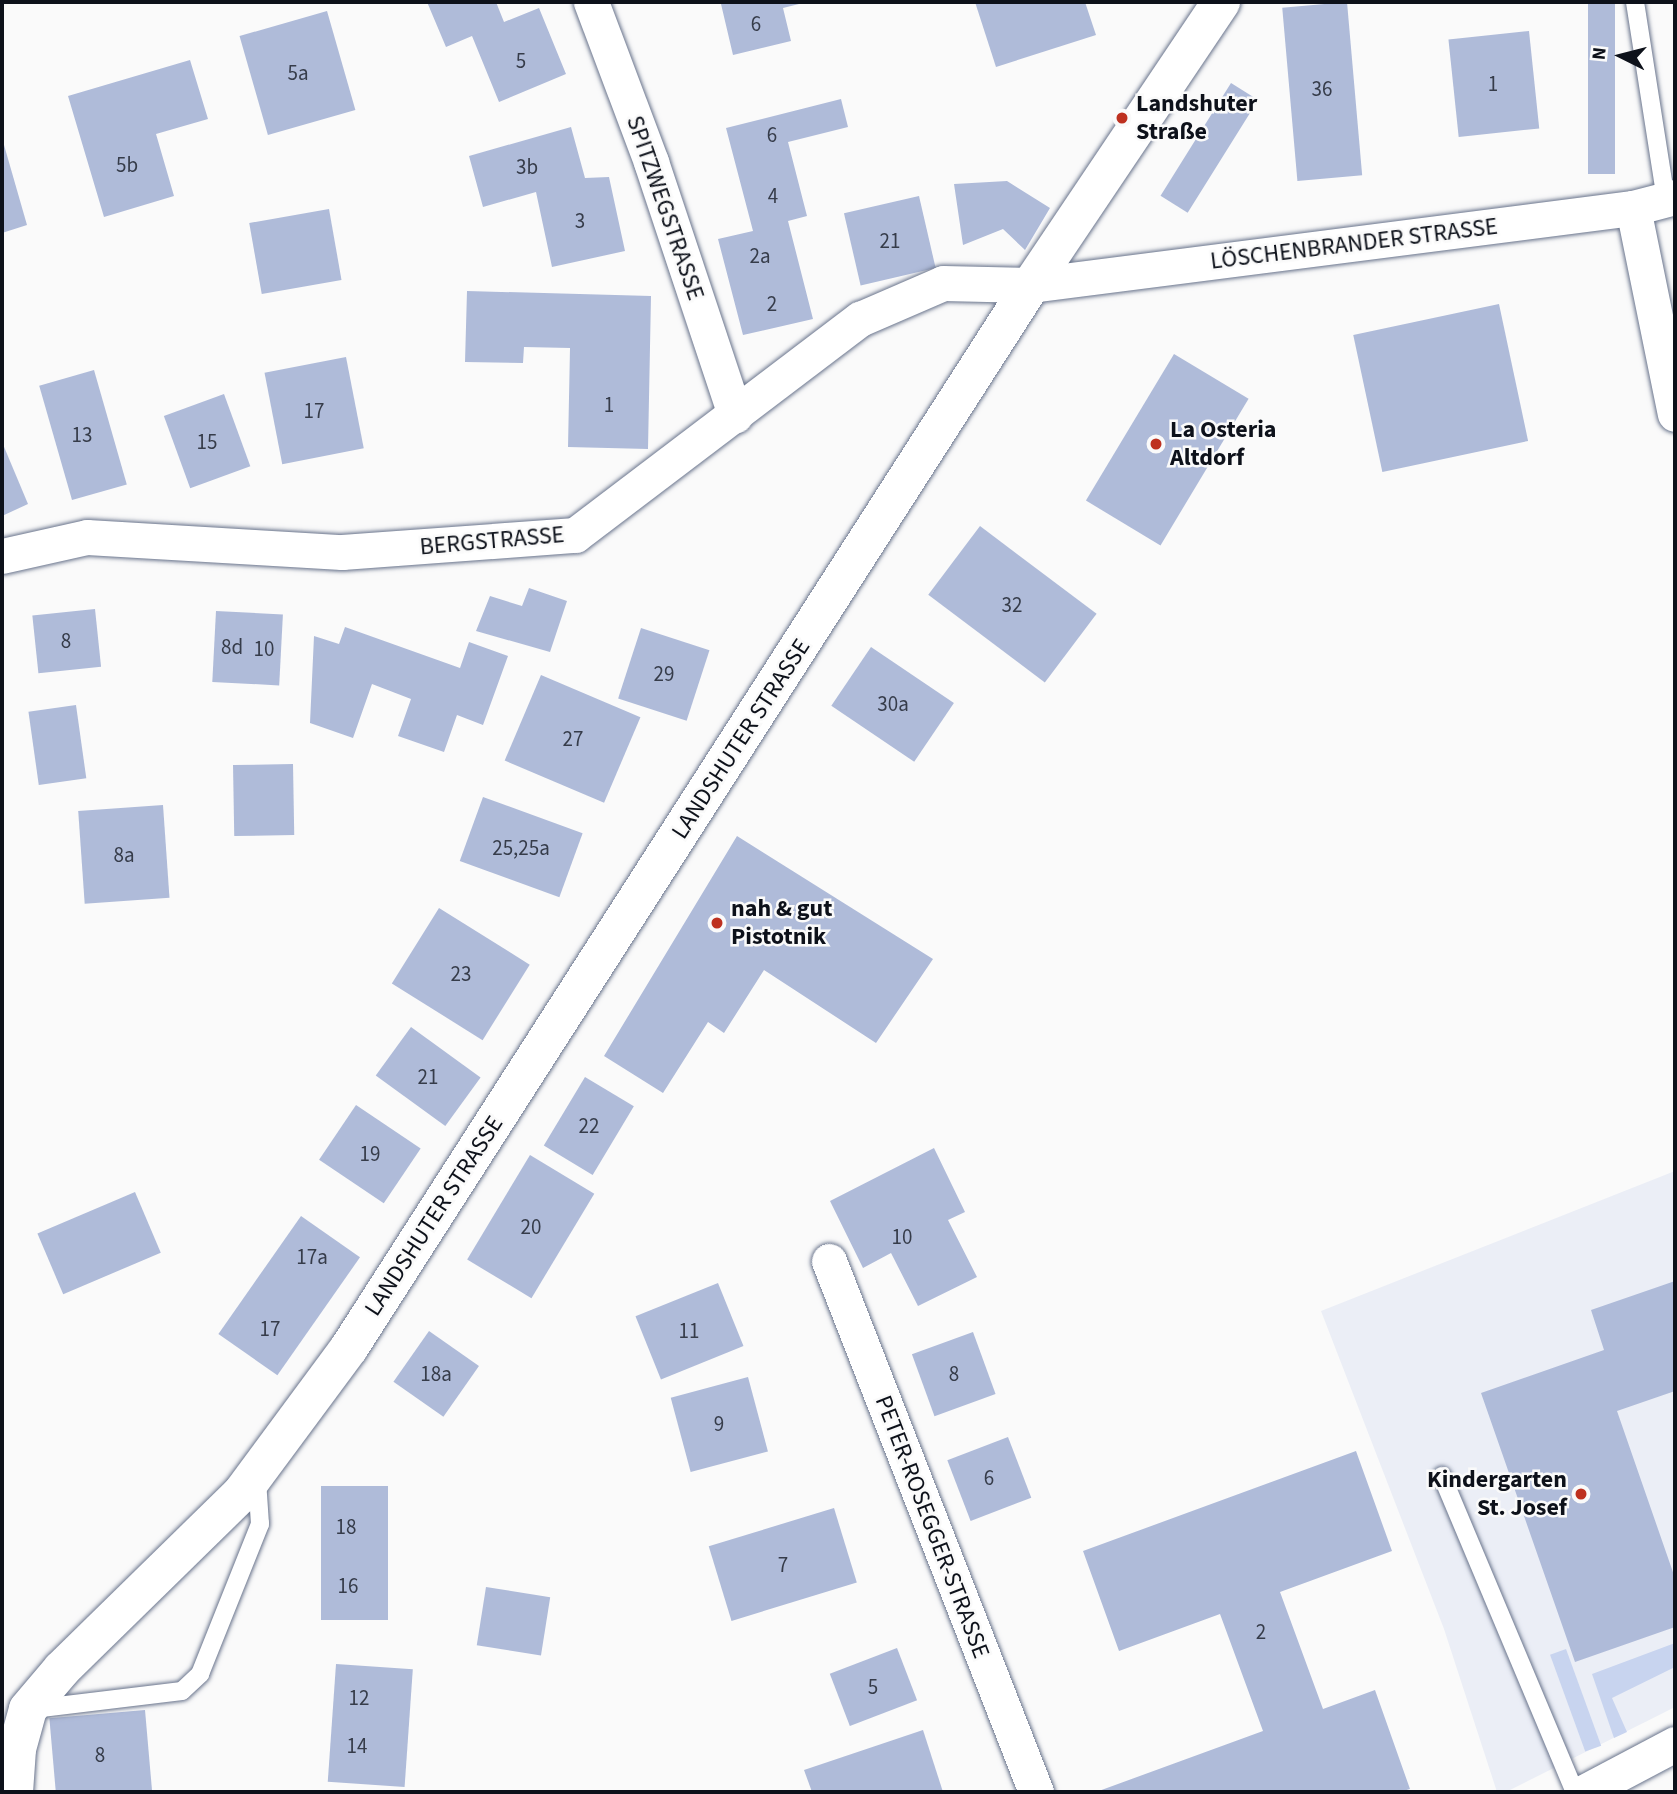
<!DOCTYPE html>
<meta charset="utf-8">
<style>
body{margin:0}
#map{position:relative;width:1677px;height:1794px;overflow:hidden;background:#fafafa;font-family:"Source Sans 3",sans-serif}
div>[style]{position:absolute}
.built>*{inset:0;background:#ebeef6}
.green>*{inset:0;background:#c8d4ef;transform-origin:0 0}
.building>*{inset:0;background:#afbbd9;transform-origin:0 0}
.roads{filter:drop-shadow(0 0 2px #69748c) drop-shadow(0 0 2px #69748c)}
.service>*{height:18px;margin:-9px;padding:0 9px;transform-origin:9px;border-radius:9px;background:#fff}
.minor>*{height:35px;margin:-17.5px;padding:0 17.5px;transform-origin:17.5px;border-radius:17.5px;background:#fff}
.tertiary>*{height:38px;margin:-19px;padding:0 19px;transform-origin:19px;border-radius:19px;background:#fff}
.dots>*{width:19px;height:19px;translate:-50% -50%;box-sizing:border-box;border:4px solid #fafafa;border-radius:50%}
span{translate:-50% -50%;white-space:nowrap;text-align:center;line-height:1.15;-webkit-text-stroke:5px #fafafa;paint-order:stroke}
.number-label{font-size:21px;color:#363c4a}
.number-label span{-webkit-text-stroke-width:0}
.poi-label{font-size:24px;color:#0d111a;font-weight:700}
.left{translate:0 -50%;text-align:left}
.right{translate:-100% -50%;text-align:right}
.street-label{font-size:24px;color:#0d111a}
.frame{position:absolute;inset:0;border:4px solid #0d111a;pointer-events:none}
.north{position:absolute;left:1586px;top:21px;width:70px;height:70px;-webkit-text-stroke:5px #fafafa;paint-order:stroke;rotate:276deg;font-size:19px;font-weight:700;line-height:28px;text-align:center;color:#0d111a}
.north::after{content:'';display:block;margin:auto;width:24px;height:32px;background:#0d111a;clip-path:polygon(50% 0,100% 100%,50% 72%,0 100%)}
</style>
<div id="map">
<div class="built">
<i style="clip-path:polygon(1675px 1171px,1675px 1707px,1506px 1792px,1497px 1792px,1444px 1629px,1321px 1311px)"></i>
</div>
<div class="green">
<i style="clip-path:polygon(1675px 1643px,1675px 1667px,1612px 1698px,1627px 1732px,1614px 1738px,1592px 1674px)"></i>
<i style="left:1566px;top:1649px;width:103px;height:17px;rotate:70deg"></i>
</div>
<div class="building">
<i style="clip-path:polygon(427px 2px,496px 2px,504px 22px,539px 8px,566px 74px,499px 102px,472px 36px,446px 47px)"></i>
<i style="clip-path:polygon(730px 2px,803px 2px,803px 3px,783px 8px,791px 41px,733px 55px,721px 4px)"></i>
<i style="clip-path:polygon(975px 2px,1085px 2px,1096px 35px,996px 67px)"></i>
<i style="left:1347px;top:2px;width:174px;height:65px;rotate:85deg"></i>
<i style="left:1588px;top:2px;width:27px;height:172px"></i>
<i style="left:327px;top:11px;width:103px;height:91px;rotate:74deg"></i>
<i style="left:1529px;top:31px;width:98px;height:81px;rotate:84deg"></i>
<i style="clip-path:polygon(190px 60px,208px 119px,156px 134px,174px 196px,104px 217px,68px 96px)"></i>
<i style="left:1231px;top:83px;width:32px;height:133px;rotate:32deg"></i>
<i style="clip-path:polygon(841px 99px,848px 127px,788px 142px,807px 216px,788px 221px,813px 319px,743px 335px,718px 239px,753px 231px,726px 128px)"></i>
<i style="clip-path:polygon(571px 127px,585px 178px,609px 177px,625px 251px,552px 267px,536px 192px,483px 207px,469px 156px)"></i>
<i style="clip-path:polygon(2px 138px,27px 225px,2px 233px)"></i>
<i style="clip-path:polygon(1007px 181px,1050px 208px,1025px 250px,1003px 229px,963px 245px,954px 184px)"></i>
<i style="left:919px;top:196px;width:74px;height:77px;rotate:77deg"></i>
<i style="left:329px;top:209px;width:72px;height:81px;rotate:80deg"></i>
<i style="clip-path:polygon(467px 291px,651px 296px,648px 449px,568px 447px,570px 348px,524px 347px,523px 363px,465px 362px)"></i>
<i style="left:1499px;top:304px;width:140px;height:149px;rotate:78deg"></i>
<i style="left:1174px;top:354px;width:87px;height:171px;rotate:31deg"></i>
<i style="left:346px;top:357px;width:93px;height:83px;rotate:79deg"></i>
<i style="left:94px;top:370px;width:119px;height:57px;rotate:74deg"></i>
<i style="left:224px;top:394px;width:77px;height:64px;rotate:70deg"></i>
<i style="clip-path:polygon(2px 442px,28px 504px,2px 516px)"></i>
<i style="left:980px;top:526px;width:146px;height:86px;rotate:37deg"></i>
<i style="clip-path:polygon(529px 588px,567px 601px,550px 652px,476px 631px,490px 596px,522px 606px)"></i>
<i style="left:95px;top:609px;width:58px;height:63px;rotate:84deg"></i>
<i style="left:216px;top:611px;width:67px;height:71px;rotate:3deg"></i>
<i style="clip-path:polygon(345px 627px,460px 668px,469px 642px,508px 656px,483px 725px,457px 715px,444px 752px,398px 736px,411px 699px,372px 684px,353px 738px,310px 723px,314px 636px,339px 644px)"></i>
<i style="left:641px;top:628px;width:72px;height:74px;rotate:18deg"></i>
<i style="left:871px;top:647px;width:100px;height:71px;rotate:34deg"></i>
<i style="left:541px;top:675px;width:108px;height:93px;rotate:23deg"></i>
<i style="left:76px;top:705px;width:74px;height:48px;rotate:82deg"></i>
<i style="left:293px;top:764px;width:71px;height:60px;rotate:89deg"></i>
<i style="left:483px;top:797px;width:106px;height:68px;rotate:20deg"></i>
<i style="left:163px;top:805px;width:93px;height:85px;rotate:86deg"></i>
<i style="clip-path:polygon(737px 836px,933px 959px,876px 1043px,764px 970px,724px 1033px,708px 1022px,663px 1093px,604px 1056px)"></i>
<i style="left:439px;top:908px;width:107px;height:89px;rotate:32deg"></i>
<i style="left:411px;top:1027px;width:86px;height:60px;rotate:36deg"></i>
<i style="left:585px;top:1077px;width:57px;height:80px;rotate:31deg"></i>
<i style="left:356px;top:1105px;width:78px;height:66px;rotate:34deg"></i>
<i style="clip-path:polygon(934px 1148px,965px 1212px,948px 1220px,977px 1277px,918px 1306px,891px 1253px,863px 1268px,830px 1201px)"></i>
<i style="left:530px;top:1155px;width:75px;height:122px;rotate:31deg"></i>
<i style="left:135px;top:1192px;width:66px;height:106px;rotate:67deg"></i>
<i style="left:301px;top:1216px;width:72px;height:144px;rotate:35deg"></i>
<i style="clip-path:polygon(1675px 1281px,1675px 1391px,1617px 1411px,1675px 1578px,1675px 1627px,1575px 1662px,1481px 1393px,1604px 1350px,1591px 1310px)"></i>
<i style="left:718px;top:1283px;width:68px;height:89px;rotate:68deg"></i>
<i style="left:429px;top:1331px;width:61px;height:62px;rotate:35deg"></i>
<i style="left:973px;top:1332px;width:66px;height:65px;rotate:70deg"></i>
<i style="left:748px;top:1377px;width:77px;height:80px;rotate:75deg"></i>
<i style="left:1008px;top:1437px;width:65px;height:65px;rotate:69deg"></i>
<i style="clip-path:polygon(1356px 1451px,1392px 1551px,1280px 1592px,1323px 1709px,1375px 1690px,1410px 1789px,1400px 1792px,1096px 1792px,1263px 1731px,1220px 1614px,1119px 1651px,1083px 1551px)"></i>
<i style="left:321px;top:1486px;width:67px;height:134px"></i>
<i style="left:834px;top:1508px;width:78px;height:131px;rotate:73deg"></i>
<i style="left:486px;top:1587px;width:65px;height:59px;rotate:9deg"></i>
<i style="left:897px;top:1648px;width:56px;height:72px;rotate:69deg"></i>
<i style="left:336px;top:1664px;width:77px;height:118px;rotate:4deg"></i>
<i style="left:145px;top:1710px;width:82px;height:96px;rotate:85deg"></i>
<i style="clip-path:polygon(923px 1730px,943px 1792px,812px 1792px,804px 1770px)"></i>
</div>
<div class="roads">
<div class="service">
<i style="left:1635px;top:2px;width:199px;rotate:81.1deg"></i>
<i style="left:1442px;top:1476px;width:343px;rotate:67.2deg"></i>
<i style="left:33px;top:1709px;width:150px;rotate:-6.9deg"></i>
<i style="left:182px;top:1691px;width:25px;rotate:-43deg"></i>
<i style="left:200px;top:1674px;width:162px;rotate:-68.2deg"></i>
<i style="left:260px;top:1524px;width:44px;rotate:-93.9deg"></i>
</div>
<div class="minor">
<i style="left:591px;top:2px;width:171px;rotate:69.4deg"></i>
<i style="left:651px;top:162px;width:267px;rotate:71.6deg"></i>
<i style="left:1633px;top:208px;width:210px;rotate:78.5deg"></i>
<i style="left:2px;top:556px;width:87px;rotate:-12.6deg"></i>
<i style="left:87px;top:537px;width:255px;rotate:3.4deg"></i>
<i style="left:342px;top:552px;width:234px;rotate:-4.2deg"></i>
<i style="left:575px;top:535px;width:358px;rotate:-37.2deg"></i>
<i style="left:860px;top:319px;width:90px;rotate:-23.4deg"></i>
<i style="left:943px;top:283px;width:88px;rotate:1.3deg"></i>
<i style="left:1031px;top:285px;width:607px;rotate:-7.29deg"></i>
<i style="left:1633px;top:208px;width:43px;rotate:-14.7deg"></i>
<i style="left:829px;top:1261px;width:570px;rotate:68.7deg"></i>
<i style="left:1584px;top:1792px;width:103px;rotate:-27.8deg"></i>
</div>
<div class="tertiary">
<i style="left:14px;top:1792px;width:43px;rotate:-86deg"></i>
<i style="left:17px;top:1749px;width:41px;rotate:-74.6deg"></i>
<i style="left:28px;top:1709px;width:52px;rotate:-49.6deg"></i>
<i style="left:62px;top:1669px;width:250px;rotate:-44.4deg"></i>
<i style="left:241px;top:1494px;width:182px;rotate:-53.5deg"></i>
<i style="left:349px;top:1348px;width:1263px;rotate:-57.32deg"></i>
<i style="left:1031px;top:285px;width:341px;rotate:-56.1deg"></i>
</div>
</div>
<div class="dots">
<i style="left:1122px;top:118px;background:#be3120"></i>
<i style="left:1156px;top:444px;background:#be3120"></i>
<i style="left:717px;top:923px;background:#be3120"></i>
<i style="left:1581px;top:1494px;background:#be3120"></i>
</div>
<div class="number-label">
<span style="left:756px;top:24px">6</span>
<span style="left:521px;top:61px">5</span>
<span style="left:298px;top:73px">5a</span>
<span style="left:1493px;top:84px">1</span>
<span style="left:1322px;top:89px">36</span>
<span style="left:772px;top:135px">6</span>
<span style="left:127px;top:165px">5b</span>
<span style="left:527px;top:167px">3b</span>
<span style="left:773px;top:196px">4</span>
<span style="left:580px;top:221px">3</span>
<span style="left:890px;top:241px">21</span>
<span style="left:760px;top:256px">2a</span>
<span style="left:772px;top:304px">2</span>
<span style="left:609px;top:405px">1</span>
<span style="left:314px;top:411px">17</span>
<span style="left:82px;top:435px">13</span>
<span style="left:207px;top:442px">15</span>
<span style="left:1012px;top:605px">32</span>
<span style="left:66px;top:641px">8</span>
<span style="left:232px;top:647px">8d</span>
<span style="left:264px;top:649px">10</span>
<span style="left:664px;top:674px">29</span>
<span style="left:893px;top:704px">30a</span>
<span style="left:573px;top:739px">27</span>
<span style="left:521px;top:848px">25,25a</span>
<span style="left:124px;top:855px">8a</span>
<span style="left:461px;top:974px">23</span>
<span style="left:428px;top:1077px">21</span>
<span style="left:589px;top:1126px">22</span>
<span style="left:370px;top:1154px">19</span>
<span style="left:531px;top:1227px">20</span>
<span style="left:902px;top:1237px">10</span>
<span style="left:312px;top:1257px">17a</span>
<span style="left:270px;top:1329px">17</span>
<span style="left:689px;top:1331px">11</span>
<span style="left:436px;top:1374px">18a</span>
<span style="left:954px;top:1374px">8</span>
<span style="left:719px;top:1424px">9</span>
<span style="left:989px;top:1478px">6</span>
<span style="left:346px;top:1527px">18</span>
<span style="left:783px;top:1565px">7</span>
<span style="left:348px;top:1586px">16</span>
<span style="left:1261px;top:1632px">2</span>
<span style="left:873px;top:1687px">5</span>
<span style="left:359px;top:1698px">12</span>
<span style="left:357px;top:1746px">14</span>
<span style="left:100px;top:1755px">8</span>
</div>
<div class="poi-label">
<span class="left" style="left:1136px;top:118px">Landshuter<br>Straße</span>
<span class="left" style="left:1170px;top:444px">La Osteria<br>Altdorf</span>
<span class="left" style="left:731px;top:923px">nah &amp; gut<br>Pistotnik</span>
<span class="right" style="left:1567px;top:1494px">Kindergarten<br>St. Josef</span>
</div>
<div class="street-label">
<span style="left:665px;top:208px;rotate:71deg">SPITZWEGSTRASSE</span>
<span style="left:1354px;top:244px;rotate:-7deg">LÖSCHENBRANDER STRASSE</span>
<span style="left:492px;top:541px;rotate:-5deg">BERGSTRASSE</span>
<span style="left:741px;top:739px;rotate:-57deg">LANDSHUTER STRASSE</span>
<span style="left:434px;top:1216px;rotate:-57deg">LANDSHUTER STRASSE</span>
<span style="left:932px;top:1527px;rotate:69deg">PETER-ROSEGGER-STRASSE</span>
</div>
<div class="frame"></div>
<div class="north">N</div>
</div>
